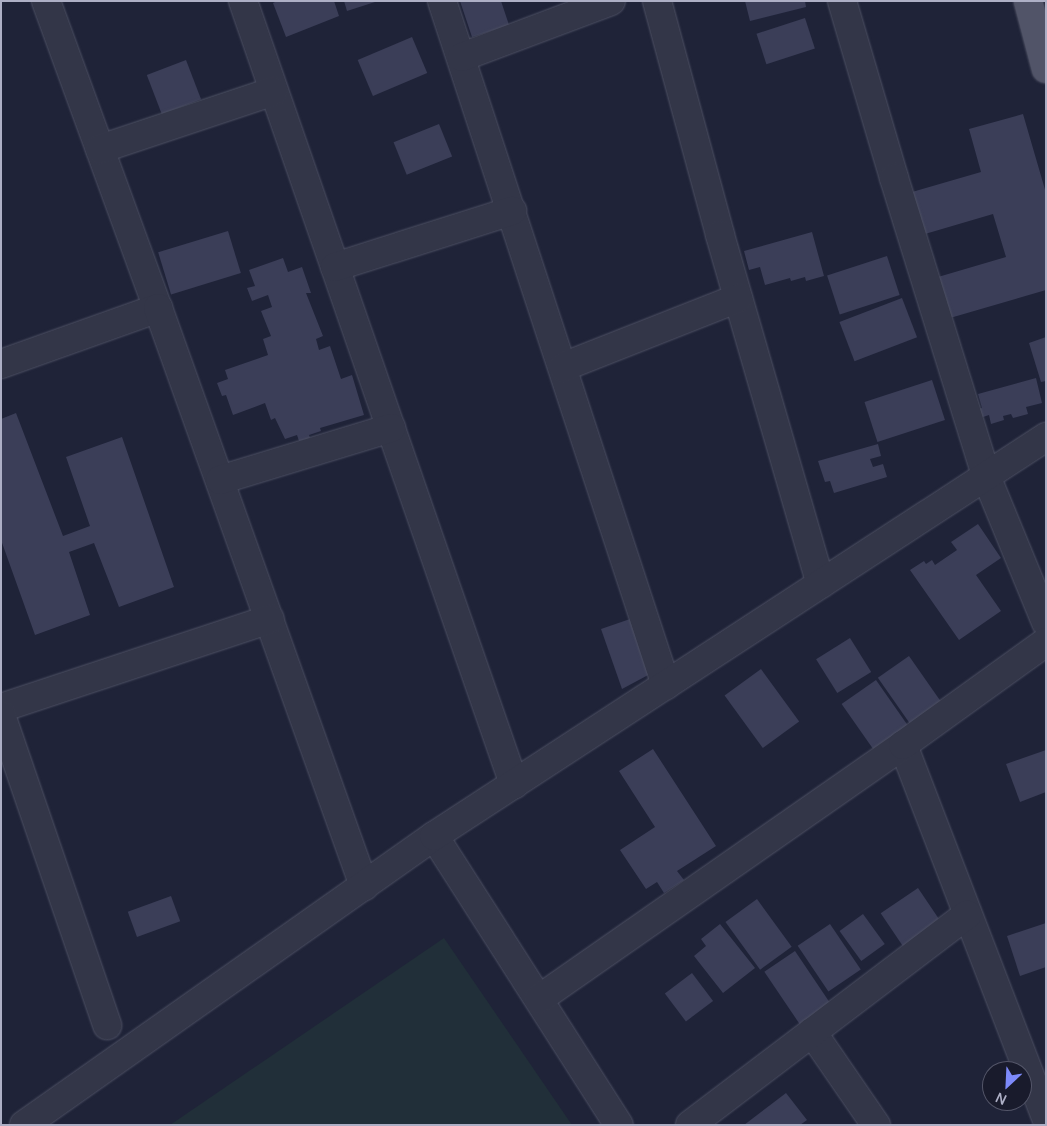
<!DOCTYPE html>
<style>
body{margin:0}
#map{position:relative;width:1047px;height:1126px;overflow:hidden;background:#1f2338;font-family:Manrope,sans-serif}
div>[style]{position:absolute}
.green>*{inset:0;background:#212f39}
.building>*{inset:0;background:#3b3e58;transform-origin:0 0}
.roads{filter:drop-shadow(0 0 1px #4d5063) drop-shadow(0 0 1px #4d5063)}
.minor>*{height:28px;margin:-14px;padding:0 14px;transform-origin:14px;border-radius:14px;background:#333648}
.major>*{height:28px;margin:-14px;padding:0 14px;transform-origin:14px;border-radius:14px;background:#515468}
span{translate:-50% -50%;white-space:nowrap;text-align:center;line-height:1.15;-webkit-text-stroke:4.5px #191b2c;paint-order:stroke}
.frame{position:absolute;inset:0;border:2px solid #adafc5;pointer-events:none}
.north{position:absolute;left:982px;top:1061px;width:50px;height:50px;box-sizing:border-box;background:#191b2c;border:1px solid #545669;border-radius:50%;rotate:205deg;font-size:14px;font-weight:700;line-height:20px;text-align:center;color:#adafc5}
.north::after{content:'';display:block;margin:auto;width:18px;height:22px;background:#7d8afa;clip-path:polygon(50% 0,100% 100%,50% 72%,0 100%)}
</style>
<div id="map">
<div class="green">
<i style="clip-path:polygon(444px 938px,572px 1125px,170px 1125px)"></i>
</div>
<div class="building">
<i style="clip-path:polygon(277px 1px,334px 1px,339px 16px,286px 37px,273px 3px)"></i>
<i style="clip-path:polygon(344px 1px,375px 1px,375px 2px,347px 11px)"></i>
<i style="clip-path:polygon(460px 1px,501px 1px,509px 25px,472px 37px)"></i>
<i style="clip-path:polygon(745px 1px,805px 1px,806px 7px,750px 21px)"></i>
<i style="left:805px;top:18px;width:32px;height:51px;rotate:72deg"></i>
<i style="left:412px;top:37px;width:39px;height:59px;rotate:67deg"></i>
<i style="left:186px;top:60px;width:42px;height:42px;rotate:69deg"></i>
<i style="clip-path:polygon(1023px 114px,1046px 193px,1046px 290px,950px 318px,938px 277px,1006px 257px,993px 214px,925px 234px,912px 192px,981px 172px,969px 129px)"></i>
<i style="left:439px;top:124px;width:35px;height:49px;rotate:68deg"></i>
<i style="left:228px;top:231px;width:44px;height:73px;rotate:73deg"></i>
<i style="clip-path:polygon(812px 232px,824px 276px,806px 281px,805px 277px,791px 281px,790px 278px,765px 285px,760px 267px,749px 270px,744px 251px)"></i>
<i style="left:887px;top:256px;width:41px;height:63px;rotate:72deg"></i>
<i style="clip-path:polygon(283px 258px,288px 272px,302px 267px,311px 293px,306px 293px,323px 336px,316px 339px,319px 350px,330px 346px,341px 379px,352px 375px,364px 415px,320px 428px,321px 431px,309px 435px,310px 438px,299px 441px,297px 435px,285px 439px,275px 418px,271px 420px,265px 403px,233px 415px,226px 395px,222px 396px,217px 383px,228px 379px,225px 370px,268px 355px,263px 339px,271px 336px,261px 311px,272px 307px,268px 295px,252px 301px,247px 288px,255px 286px,249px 270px)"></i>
<i style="left:902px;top:298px;width:42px;height:67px;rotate:69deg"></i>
<i style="clip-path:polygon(1046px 337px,1046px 381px,1041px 382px,1029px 343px)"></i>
<i style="clip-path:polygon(1036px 378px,1042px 403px,1026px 407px,1028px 414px,1013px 418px,1011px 414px,1003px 416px,1004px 420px,991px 424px,989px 415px,980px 418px,978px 409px,982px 408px,978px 394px)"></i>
<i style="left:932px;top:380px;width:42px;height:71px;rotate:72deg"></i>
<i style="clip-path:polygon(16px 413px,63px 536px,90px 526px,66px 457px,122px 437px,174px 587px,119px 607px,94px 543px,69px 552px,90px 615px,35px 635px,1px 540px,1px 419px)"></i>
<i style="clip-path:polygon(878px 444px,881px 456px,870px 459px,873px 467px,883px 464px,887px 477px,834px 493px,830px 481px,825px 482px,818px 461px)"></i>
<i style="clip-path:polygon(978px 524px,1001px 558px,976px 575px,1001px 611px,959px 640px,910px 570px,924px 561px,926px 564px,932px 560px,935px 565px,957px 550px,951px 542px)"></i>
<i style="clip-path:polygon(633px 618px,650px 674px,622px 689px,601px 629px)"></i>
<i style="left:850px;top:638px;width:40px;height:40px;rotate:58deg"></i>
<i style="left:909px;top:656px;width:57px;height:38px;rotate:55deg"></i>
<i style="left:761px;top:669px;width:65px;height:45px;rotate:54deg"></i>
<i style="left:876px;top:680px;width:58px;height:42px;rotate:55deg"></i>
<i style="clip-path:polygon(653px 749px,716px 846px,677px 871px,684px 880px,664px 893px,657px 882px,646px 889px,620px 850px,655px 827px,619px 771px)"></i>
<i style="clip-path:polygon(1046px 750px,1046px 792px,1020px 802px,1006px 764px)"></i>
<i style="left:918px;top:888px;width:48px;height:45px;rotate:56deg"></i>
<i style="left:171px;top:896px;width:27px;height:46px;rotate:70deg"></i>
<i style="left:757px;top:899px;width:59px;height:39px;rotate:54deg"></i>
<i style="left:863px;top:914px;width:37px;height:29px;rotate:54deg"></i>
<i style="clip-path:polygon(1046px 923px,1046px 967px,1020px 976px,1007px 936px)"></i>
<i style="clip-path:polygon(720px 924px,755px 968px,723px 993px,694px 956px,706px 946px,701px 939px)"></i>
<i style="left:830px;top:924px;width:55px;height:39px;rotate:56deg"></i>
<i style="left:795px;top:951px;width:66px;height:37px;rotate:56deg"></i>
<i style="left:692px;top:973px;width:35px;height:34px;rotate:53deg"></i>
<i style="clip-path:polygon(786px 1093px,807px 1120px,800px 1125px,744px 1125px)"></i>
</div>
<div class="roads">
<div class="minor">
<i style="left:46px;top:1px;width:327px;rotate:70deg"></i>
<i style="left:243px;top:1px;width:829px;rotate:70.91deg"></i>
<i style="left:442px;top:1px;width:720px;rotate:71.87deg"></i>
<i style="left:657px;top:1px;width:242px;rotate:74.9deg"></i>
<i style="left:720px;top:235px;width:363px;rotate:73.9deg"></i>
<i style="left:842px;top:1px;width:184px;rotate:73.6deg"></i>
<i style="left:894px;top:178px;width:312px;rotate:72.8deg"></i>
<i style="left:986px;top:476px;width:158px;rotate:67.7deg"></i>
<i style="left:462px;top:57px;width:159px;rotate:-20.6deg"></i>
<i style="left:100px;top:149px;width:183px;rotate:-18.4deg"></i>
<i style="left:335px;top:267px;width:186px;rotate:-17.6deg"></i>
<i style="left:1px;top:364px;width:167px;rotate:-19.6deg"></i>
<i style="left:158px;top:308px;width:614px;rotate:70.38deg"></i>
<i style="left:563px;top:367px;width:188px;rotate:-21.5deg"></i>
<i style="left:220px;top:480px;width:179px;rotate:-16.9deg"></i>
<i style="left:1px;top:708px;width:283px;rotate:-18.3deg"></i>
<i style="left:1px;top:715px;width:328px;rotate:71.1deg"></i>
<i style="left:903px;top:745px;width:399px;rotate:69deg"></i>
<i style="left:434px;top:836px;width:343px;rotate:57.4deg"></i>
<i style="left:539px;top:999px;width:444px;rotate:-34.9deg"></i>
<i style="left:903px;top:745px;width:176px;rotate:-35.8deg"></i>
<i style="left:812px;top:1032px;width:113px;rotate:55.5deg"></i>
<i style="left:24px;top:1125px;width:502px;rotate:-35.18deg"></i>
<i style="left:434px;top:836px;width:731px;rotate:-33.1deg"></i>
<i style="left:690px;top:1125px;width:348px;rotate:-37.2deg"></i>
</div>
<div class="major">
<i style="left:1028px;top:1px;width:70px;rotate:75.2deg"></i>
</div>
</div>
<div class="frame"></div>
<div class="north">N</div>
</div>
